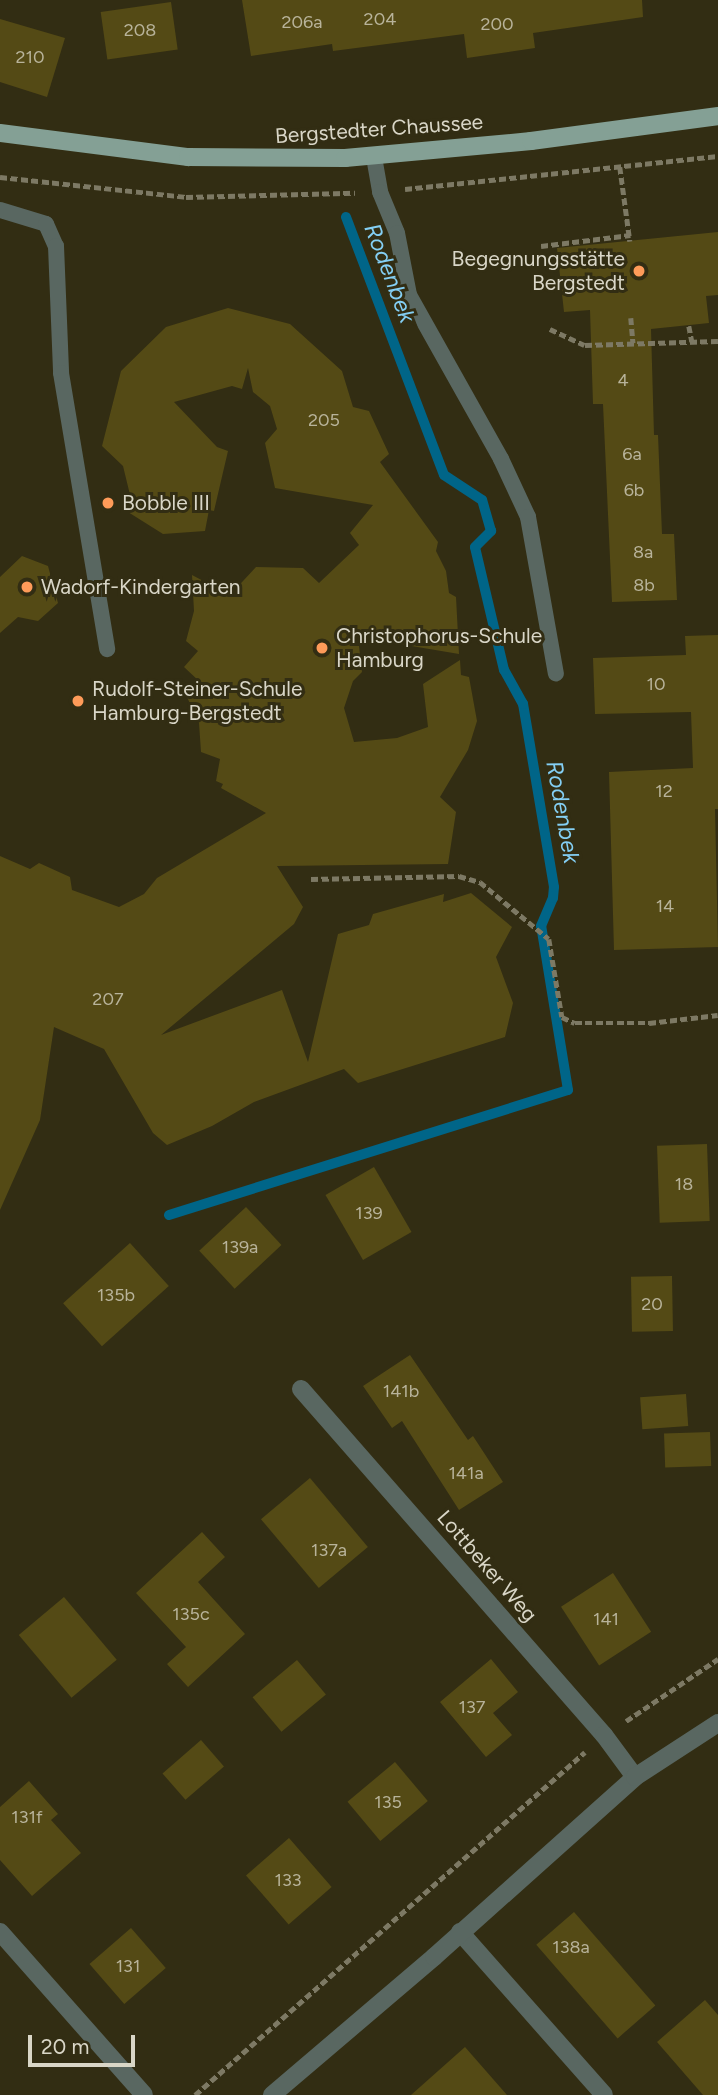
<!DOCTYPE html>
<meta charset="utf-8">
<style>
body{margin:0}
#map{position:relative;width:718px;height:2095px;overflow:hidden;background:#322d13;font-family:Figtree,sans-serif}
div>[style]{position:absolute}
.stream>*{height:10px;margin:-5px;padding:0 5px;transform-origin:5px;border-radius:5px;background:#006588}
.building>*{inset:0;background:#544a15;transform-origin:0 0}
.path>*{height:4.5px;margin-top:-2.25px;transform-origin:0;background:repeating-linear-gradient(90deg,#7d7964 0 7px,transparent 0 10.5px)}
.lane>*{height:16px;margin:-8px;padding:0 8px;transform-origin:8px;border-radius:8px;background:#596761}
.street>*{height:18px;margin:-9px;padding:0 9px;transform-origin:9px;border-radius:9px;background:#596761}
.primary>*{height:18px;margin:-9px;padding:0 9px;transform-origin:9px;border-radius:9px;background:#84a095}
.dots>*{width:19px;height:19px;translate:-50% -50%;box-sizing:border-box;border:4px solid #322d13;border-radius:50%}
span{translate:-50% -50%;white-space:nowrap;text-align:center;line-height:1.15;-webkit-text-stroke:6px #322d13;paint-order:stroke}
.number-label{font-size:18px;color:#b8b39a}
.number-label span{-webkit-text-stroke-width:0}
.street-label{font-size:21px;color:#d9d6c7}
.poi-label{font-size:21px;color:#d9d6c7}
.right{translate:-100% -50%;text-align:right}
.left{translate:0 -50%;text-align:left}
.water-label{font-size:23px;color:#84cff4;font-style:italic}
.scale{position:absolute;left:28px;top:2035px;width:107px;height:32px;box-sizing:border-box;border:4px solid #d9d6c7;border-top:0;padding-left:9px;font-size:21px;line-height:24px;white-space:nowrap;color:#d9d6c7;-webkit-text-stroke:5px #322d13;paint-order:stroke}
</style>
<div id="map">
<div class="stream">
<i style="left:169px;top:1215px;width:418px;rotate:-17.4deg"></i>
<i style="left:568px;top:1090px;width:166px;rotate:-99.3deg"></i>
<i style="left:541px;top:926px;width:30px;rotate:-67deg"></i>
<i style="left:553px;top:898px;width:11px;rotate:-85deg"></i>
<i style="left:554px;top:887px;width:186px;rotate:-99.6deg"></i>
<i style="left:523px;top:704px;width:39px;rotate:-119deg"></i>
<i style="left:504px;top:670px;width:126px;rotate:-103.3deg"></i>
<i style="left:475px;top:547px;width:23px;rotate:-45deg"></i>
<i style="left:491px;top:531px;width:32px;rotate:-106deg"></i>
<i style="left:482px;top:500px;width:45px;rotate:-146.7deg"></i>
<i style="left:444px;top:475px;width:276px;rotate:-110.8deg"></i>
</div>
<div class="building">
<i style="clip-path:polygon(242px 0,642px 0,643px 17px,533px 33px,535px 48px,467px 58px,464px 34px,333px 51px,332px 44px,251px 56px)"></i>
<i style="left:171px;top:2px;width:48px;height:71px;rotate:82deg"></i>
<i style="clip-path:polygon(0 19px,65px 38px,47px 97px,0 82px)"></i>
<i style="clip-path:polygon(718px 232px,718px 295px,706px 296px,709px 323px,651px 329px,654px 435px,658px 435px,662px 534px,674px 534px,677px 600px,612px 602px,603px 404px,593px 404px,590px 310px,564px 312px,557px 248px)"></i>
<i style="clip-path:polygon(228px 308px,290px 324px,342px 371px,353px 407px,369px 411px,389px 454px,380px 462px,438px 542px,436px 551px,446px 571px,449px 593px,456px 597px,459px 654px,358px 637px,362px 672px,353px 681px,344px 708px,354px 742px,397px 738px,428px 727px,423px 684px,460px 660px,461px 675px,469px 677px,477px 721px,468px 750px,440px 797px,456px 812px,448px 864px,277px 866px,303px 907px,294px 924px,161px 1035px,282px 990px,308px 1062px,338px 934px,369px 925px,373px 914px,444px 894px,443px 902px,471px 893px,512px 927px,496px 957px,513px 1003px,505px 1037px,358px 1083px,344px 1069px,254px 1102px,212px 1126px,167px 1145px,153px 1133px,104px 1049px,54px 1027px,40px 1120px,0 1210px,0 856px,30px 869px,39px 863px,70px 877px,72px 890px,119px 907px,144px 894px,157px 878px,266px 813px,221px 788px,223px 784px,216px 781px,220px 759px,201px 752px,199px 723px,187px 697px,200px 682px,184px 667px,198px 651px,186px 641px,194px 611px,192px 575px,230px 595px,256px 567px,303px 568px,319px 583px,359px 545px,350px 533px,373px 505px,275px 488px,265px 443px,277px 429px,270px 406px,253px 392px,248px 368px,242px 389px,232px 386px,174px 402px,217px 447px,228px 451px,214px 511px,209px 510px,205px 531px,163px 534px,128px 512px,131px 499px,123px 466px,102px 446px,121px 371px,166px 327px)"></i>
<i style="clip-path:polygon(22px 556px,48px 566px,58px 603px,38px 621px,18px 617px,0 633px,0 577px)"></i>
<i style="clip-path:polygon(718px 635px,718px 809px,715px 809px,718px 947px,614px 950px,609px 772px,693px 768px,691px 712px,595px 714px,593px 658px,686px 655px,685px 636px)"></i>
<i style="left:707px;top:1144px;width:77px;height:50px;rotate:88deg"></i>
<i style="left:374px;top:1167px;width:75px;height:56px;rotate:60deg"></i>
<i style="left:246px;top:1207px;width:52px;height:64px;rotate:47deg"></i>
<i style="left:130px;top:1243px;width:58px;height:90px;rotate:48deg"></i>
<i style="left:672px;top:1276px;width:55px;height:41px;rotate:89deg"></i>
<i style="clip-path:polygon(410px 1355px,468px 1440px,473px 1436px,503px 1482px,459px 1510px,402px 1421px,392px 1428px,363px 1386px)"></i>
<i style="left:686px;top:1394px;width:32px;height:46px;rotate:86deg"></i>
<i style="left:710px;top:1432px;width:34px;height:46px;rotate:88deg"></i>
<i style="left:310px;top:1478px;width:90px;height:64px;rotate:50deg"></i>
<i style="clip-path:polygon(202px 1532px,225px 1557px,198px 1582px,245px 1634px,188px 1687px,167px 1664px,186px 1647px,136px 1593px)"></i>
<i style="left:613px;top:1573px;width:70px;height:62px;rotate:57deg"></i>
<i style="left:64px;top:1597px;width:82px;height:59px;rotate:50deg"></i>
<i style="clip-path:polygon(491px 1659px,518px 1692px,493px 1713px,512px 1735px,486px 1757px,440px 1702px)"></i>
<i style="left:297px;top:1660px;width:45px;height:58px;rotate:50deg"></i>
<i style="left:201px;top:1740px;width:35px;height:51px;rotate:49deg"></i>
<i style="left:395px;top:1762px;width:51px;height:62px;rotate:50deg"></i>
<i style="clip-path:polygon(29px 1781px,58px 1814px,51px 1820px,81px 1853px,32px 1896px,0 1860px,0 1807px)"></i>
<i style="left:289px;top:1838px;width:65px;height:57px;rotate:49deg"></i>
<i style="left:574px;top:1912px;width:124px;height:50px;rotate:49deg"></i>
<i style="left:131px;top:1928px;width:53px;height:55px;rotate:49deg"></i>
<i style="clip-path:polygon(705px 2000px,718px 2015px,718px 2095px,703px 2095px,657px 2042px)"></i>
<i style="clip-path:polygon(465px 2047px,507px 2095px,411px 2095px)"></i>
</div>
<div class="path">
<i style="left:620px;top:167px;width:75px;rotate:82.3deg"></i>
<i style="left:0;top:177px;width:187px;rotate:6.1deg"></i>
<i style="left:186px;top:197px;width:169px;rotate:-1.4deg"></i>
<i style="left:405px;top:189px;width:315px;rotate:-6deg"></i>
<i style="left:541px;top:246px;width:90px;rotate:-7deg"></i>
<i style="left:631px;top:318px;width:25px;rotate:85deg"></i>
<i style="left:689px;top:326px;width:16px;rotate:79deg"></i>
<i style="left:550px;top:329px;width:38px;rotate:25deg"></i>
<i style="left:585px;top:345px;width:133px;rotate:-1.7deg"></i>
<i style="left:311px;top:879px;width:148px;rotate:-1.2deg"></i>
<i style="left:459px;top:876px;width:22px;rotate:16deg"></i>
<i style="left:480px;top:882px;width:89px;rotate:39.6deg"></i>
<i style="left:549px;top:939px;width:79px;rotate:80.5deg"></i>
<i style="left:562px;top:1017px;width:14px;rotate:25deg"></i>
<i style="left:575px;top:1023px;width:74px"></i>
<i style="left:649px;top:1023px;width:69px;rotate:-6.6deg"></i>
<i style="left:626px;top:1721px;width:111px;rotate:-34deg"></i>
<i style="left:195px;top:2095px;width:519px;rotate:-41.33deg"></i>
</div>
<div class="lane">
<i style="left:374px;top:157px;width:36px;rotate:80deg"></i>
<i style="left:380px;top:192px;width:44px;rotate:67.5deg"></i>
<i style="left:397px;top:233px;width:63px;rotate:79deg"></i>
<i style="left:409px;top:295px;width:188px;rotate:60.7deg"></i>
<i style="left:501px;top:459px;width:64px;rotate:65deg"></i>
<i style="left:528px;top:517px;width:159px;rotate:79.9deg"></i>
<i style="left:0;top:210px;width:48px;rotate:16.9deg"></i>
<i style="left:46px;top:224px;width:24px;rotate:66deg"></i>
<i style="left:56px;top:246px;width:127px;rotate:87.7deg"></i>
<i style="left:61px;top:373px;width:280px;rotate:80.5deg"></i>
</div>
<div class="street">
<i style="left:301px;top:1389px;width:460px;rotate:48.8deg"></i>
<i style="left:604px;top:1735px;width:52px;rotate:53.6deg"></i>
<i style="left:0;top:1932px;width:217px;rotate:48.5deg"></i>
<i style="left:460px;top:1932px;width:217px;rotate:48.5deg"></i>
<i style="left:272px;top:2095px;width:213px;rotate:-40.4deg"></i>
<i style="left:434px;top:1957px;width:270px;rotate:-41.8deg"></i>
<i style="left:635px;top:1777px;width:99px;rotate:-33deg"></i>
</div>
<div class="primary">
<i style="left:0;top:133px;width:190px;rotate:7.3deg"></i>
<i style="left:188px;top:157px;width:157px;rotate:0.4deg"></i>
<i style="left:345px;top:158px;width:187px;rotate:-5.2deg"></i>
<i style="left:531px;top:141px;width:189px;rotate:-7.6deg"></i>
</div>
<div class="dots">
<i style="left:639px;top:271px;background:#fe9b59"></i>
<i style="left:108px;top:503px;background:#fe9b59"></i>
<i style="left:27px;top:587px;background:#fe9b59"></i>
<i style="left:322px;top:648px;background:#fe9b59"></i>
<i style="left:78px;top:701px;background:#fe9b59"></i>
</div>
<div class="number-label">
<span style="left:380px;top:19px">204</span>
<span style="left:302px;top:22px">206a</span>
<span style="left:497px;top:24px">200</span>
<span style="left:140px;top:30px">208</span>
<span style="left:30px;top:57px">210</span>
<span style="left:623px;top:380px">4</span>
<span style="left:324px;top:420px">205</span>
<span style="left:632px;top:454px">6a</span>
<span style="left:634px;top:490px">6b</span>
<span style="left:643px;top:552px">8a</span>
<span style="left:644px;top:585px">8b</span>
<span style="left:656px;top:684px">10</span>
<span style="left:664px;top:791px">12</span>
<span style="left:665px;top:906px">14</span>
<span style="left:108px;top:999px">207</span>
<span style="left:684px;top:1184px">18</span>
<span style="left:369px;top:1213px">139</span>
<span style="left:240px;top:1247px">139a</span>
<span style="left:116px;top:1295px">135b</span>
<span style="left:652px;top:1304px">20</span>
<span style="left:401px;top:1391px">141b</span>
<span style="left:466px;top:1473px">141a</span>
<span style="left:329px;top:1550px">137a</span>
<span style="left:191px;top:1614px">135c</span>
<span style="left:606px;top:1619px">141</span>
<span style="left:472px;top:1707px">137</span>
<span style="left:388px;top:1802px">135</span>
<span style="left:27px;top:1817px">131f</span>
<span style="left:288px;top:1880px">133</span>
<span style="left:571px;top:1947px">138a</span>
<span style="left:128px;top:1966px">131</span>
</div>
<div class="street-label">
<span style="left:379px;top:129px;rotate:-4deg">Bergstedter Chaussee</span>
<span style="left:487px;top:1566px;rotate:49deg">Lottbeker Weg</span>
</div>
<div class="poi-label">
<span class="right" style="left:625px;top:271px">Begegnungsstätte<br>Bergstedt</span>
<span class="left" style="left:122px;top:503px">Bobble III</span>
<span class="left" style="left:41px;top:587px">Wadorf-Kindergarten</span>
<span class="left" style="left:336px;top:648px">Christophorus-Schule<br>Hamburg</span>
<span class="left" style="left:92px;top:701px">Rudolf-Steiner-Schule<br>Hamburg-Bergstedt</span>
</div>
<div class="water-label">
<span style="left:390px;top:273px;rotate:69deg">Rodenbek</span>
<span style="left:563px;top:812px;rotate:80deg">Rodenbek</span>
</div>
<div class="scale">20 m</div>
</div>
